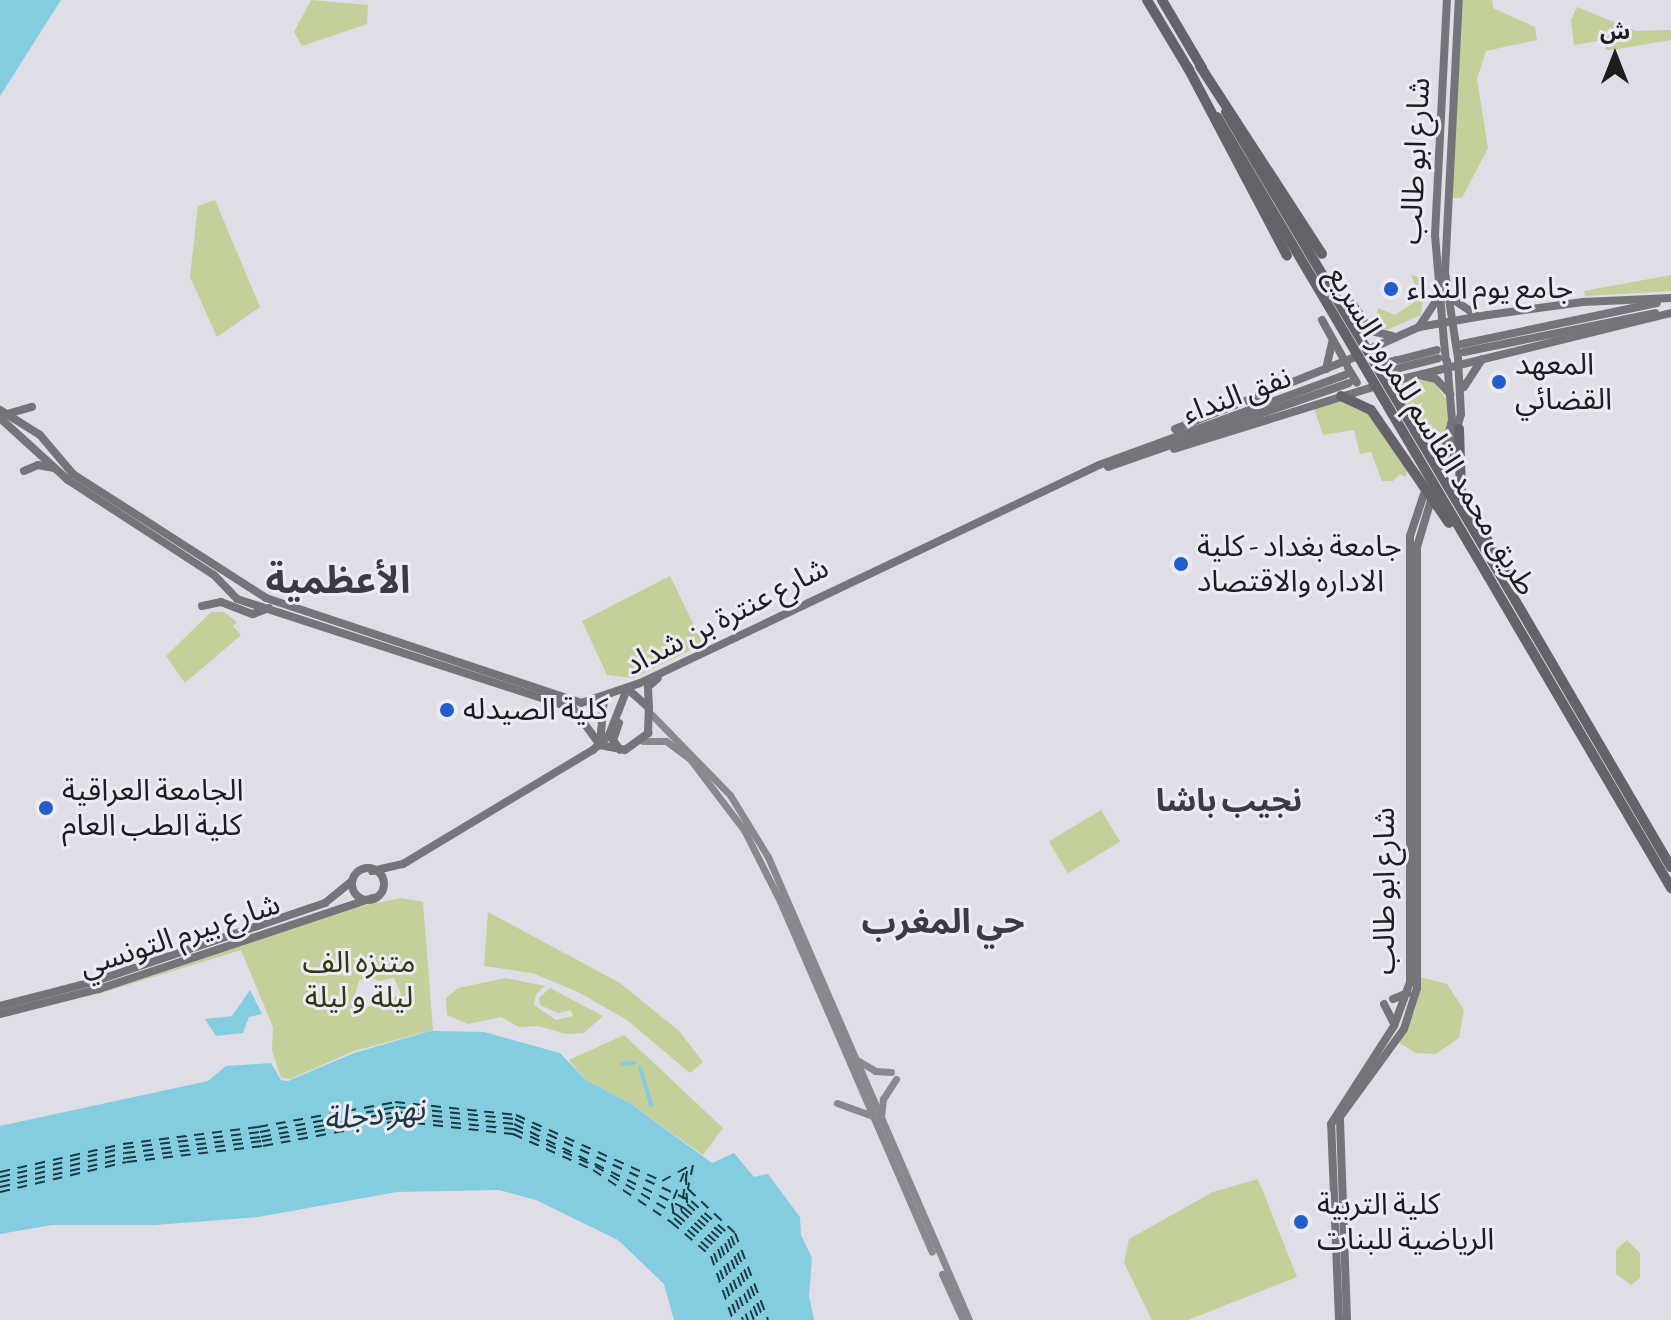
<!DOCTYPE html>
<meta charset="utf-8">
<style>
body{margin:0}
#map{position:relative;width:1671px;height:1320px;overflow:hidden;background:#dfdde6;font-family:"Alegreya Sans","Noto Sans Arabic",sans-serif}
div>[style]{position:absolute}
.green>*{inset:0;background:#c3d09a;transform-origin:0 0}
.water>*{inset:0;background:#84cde0}
.pier>*{inset:0;background:#dfdde6}
.canal>*{height:4px;margin:-2px;padding:0 2px;transform-origin:2px;border-radius:2px;background:#84cde0}
.ferry>*{height:2px;margin-top:-1px;transform-origin:0;background:repeating-linear-gradient(90deg,#173a42 0 10px,transparent 0 18px)}
.secondary>*{height:7px;margin:-3.5px;padding:0 3.5px;transform-origin:3.5px;border-radius:3.5px;background:#8a888e}
.primary>*{height:8px;margin:-4px;padding:0 4px;transform-origin:4px;border-radius:4px;background:#76747b}
.primary>.ring{margin:-4px;padding:0;box-sizing:content-box;background:none;border:8px solid #76747b;border-radius:50%}
.highway>*{height:10px;margin:-5px;padding:0 5px;transform-origin:5px;border-radius:5px;background:#65626a}
.primary-bridge>*{height:8px;margin:-4px;padding:0 4px;transform-origin:4px;border-radius:4px;background:#76747b}
.highway-bridge>*{height:10px;margin:-5px;padding:0 5px;transform-origin:5px;border-radius:5px;background:#65626a}
.dots>*{width:22px;height:22px;translate:-50% -50%;box-sizing:border-box;border:4px solid #eceaf4;border-radius:50%}
span{translate:-50% -50%;white-space:nowrap;text-align:center;line-height:1.15;-webkit-text-stroke:6px #eceaf4;paint-order:stroke}
.street-label{font-size:30px;color:#1d1c1f}
.poi-label{font-size:30px;color:#1d1c1f}
.left{translate:0 -50%;text-align:left}
.park-label{font-size:30px;color:#2f370c}
.neighbourhood-label{font-size:32px;color:#3d3b42;font-weight:700}
.water-label{font-size:32px;color:#173a42;font-style:italic}
.quarter-label{font-size:34px;color:#3d3b42;font-weight:700}
.district-label{font-size:38px;color:#3d3b42;font-weight:700}
.north{position:absolute;left:1575px;top:16px;width:80px;height:80px;-webkit-text-stroke:6px #eceaf4;paint-order:stroke;rotate:0deg;font-size:22px;font-weight:700;line-height:32px;text-align:center;color:#1d1c1f}
.north::after{content:'';display:block;margin:auto;width:28px;height:36px;background:#1d1c1f;clip-path:polygon(50% 0,100% 100%,50% 72%,0 100%)}
</style>
<div id="map">
<div class="green">
<i style="clip-path:polygon(311px 0,368px 5px,367px 24px,302px 46px,294px 32px)"></i>
<i style="clip-path:polygon(1461px 0,1492px 0,1493px 8px,1535px 27px,1537px 40px,1486px 51px,1477px 79px,1488px 148px,1462px 198px,1452px 198px)"></i>
<i style="clip-path:polygon(1577px 7px,1636px 31px,1671px 30px,1671px 40px,1612px 50px,1606px 50px,1603px 40px,1574px 45px,1571px 20px)"></i>
<i style="clip-path:polygon(215px 200px,260px 307px,217px 337px,190px 277px,198px 206px)"></i>
<i style="clip-path:polygon(1411px 275px,1425px 279px,1421px 315px,1387px 330px,1375px 327px,1378px 308px,1395px 315px,1413px 303px,1417px 289px)"></i>
<i style="clip-path:polygon(1671px 275px,1671px 291px,1585px 296px,1584px 291px)"></i>
<i style="clip-path:polygon(1423px 379px,1433px 381px,1446px 399px,1448px 418px,1437px 461px,1393px 385px)"></i>
<i style="clip-path:polygon(1347px 400px,1362px 406px,1401px 457px,1413px 455px,1405px 477px,1400px 474px,1393px 481px,1382px 481px,1371px 452px,1360px 454px,1354px 430px,1323px 435px,1314px 408px)"></i>
<i style="clip-path:polygon(670px 576px,703px 644px,634px 678px,607px 675px,582px 621px)"></i>
<i style="clip-path:polygon(211px 612px,224px 612px,237px 622px,233px 626px,241px 635px,185px 683px,166px 656px)"></i>
<i style="left:1101px;top:810px;width:37px;height:61px;rotate:59deg"></i>
<i style="clip-path:polygon(401px 898px,423px 902px,433px 1030px,354px 1051px,290px 1079px,281px 1078px,272px 1050px,273px 1027px,241px 950px,76px 1001px,352px 908px)"></i>
<i style="clip-path:polygon(488px 912px,620px 983px,679px 1031px,703px 1062px,690px 1073px,627px 1020px,578px 992px,532px 973px,484px 966px)"></i>
<i style="clip-path:polygon(1420px 977px,1447px 984px,1464px 1010px,1459px 1038px,1436px 1054px,1416px 1053px,1398px 1042px,1415px 1011px)"></i>
<i style="clip-path:polygon(506px 978px,545px 986px,536px 994px,534px 1005px,556px 1020px,573px 1016px,571px 1010px,558px 1013px,540px 1005px,539px 998px,550px 988px,603px 1016px,584px 1033px,566px 1034px,539px 1026px,519px 1027px,501px 1017px,468px 1024px,447px 1015px,446px 998px,458px 988px)"></i>
<i style="clip-path:polygon(624px 1035px,723px 1128px,703px 1155px,631px 1104px,586px 1080px,569px 1060px)"></i>
<i style="clip-path:polygon(1258px 1179px,1297px 1277px,1188px 1320px,1152px 1320px,1124px 1263px,1129px 1239px,1213px 1192px)"></i>
<i style="clip-path:polygon(1627px 1240px,1640px 1253px,1640px 1278px,1631px 1285px,1616px 1274px,1616px 1250px)"></i>
</div>
<div class="water">
<i style="clip-path:polygon(0 0,61px 0,0 96px)"></i>
<i style="clip-path:polygon(250px 990px,262px 1014px,249px 1017px,243px 1033px,216px 1036px,205px 1019px,232px 1016px)"></i>
<i style="clip-path:polygon(430px 1031px,484px 1032px,560px 1053px,586px 1080px,631px 1104px,712px 1163px,734px 1153px,754px 1177px,768px 1174px,800px 1217px,801px 1235px,812px 1258px,809px 1296px,814px 1320px,674px 1320px,664px 1284px,618px 1240px,536px 1200px,499px 1190px,397px 1192px,258px 1217px,155px 1225px,52px 1225px,0 1234px,0 1126px,208px 1081px,226px 1066px,271px 1063px,281px 1080px,288px 1081px,354px 1053px)"></i>
</div>
<div class="pier">
<i style="clip-path:polygon(366px 976px,379px 981px,394px 978px,401px 994px,358px 1011px,353px 1001px,359px 981px)"></i>
</div>
<div class="canal">
<i style="left:622px;top:1064px;width:12px;rotate:-5deg"></i>
<i style="left:640px;top:1068px;width:39px;rotate:73deg"></i>
</div>
<div class="ferry">
<i style="left:693px;top:1165px;width:25px;rotate:102deg"></i>
<i style="left:688px;top:1189px;width:64px;rotate:43.1deg"></i>
<i style="left:735px;top:1233px;width:93px;rotate:69.2deg"></i>
<i style="left:687px;top:1171px;width:40px;rotate:98.5deg"></i>
<i style="left:681px;top:1211px;width:53px;rotate:41.2deg"></i>
<i style="left:721px;top:1246px;width:79px;rotate:70deg"></i>
<i style="left:0;top:1172px;width:126px;rotate:-12.8deg"></i>
<i style="left:123px;top:1144px;width:136px;rotate:-7.2deg"></i>
<i style="left:258px;top:1127px;width:139px;rotate:-10.3deg"></i>
<i style="left:395px;top:1102px;width:122px;rotate:6.1deg"></i>
<i style="left:516px;top:1115px;width:160px;rotate:24.3deg"></i>
<i style="left:662px;top:1181px;width:35px;rotate:-29deg"></i>
<i style="left:684px;top:1173px;width:32px;rotate:112deg"></i>
<i style="left:672px;top:1203px;width:15px;rotate:82deg"></i>
<i style="left:674px;top:1218px;width:53px;rotate:41.2deg"></i>
<i style="left:714px;top:1253px;width:71px;rotate:70.3deg"></i>
<i style="left:686px;top:1175px;width:29px;rotate:88deg"></i>
<i style="left:687px;top:1204px;width:54px;rotate:40.5deg"></i>
<i style="left:728px;top:1239px;width:87px;rotate:69.1deg"></i>
<i style="left:0;top:1177px;width:127px;rotate:-13.2deg"></i>
<i style="left:124px;top:1148px;width:137px;rotate:-6.7deg"></i>
<i style="left:260px;top:1132px;width:138px;rotate:-10.4deg"></i>
<i style="left:396px;top:1107px;width:120px;rotate:5.8deg"></i>
<i style="left:515px;top:1119px;width:194px;rotate:25deg"></i>
<i style="left:691px;top:1201px;width:53px;rotate:41.2deg"></i>
<i style="left:731px;top:1236px;width:90px;rotate:68.6deg"></i>
<i style="left:0;top:1182px;width:128px;rotate:-13.1deg"></i>
<i style="left:125px;top:1153px;width:137px;rotate:-6.7deg"></i>
<i style="left:261px;top:1137px;width:137px;rotate:-10.5deg"></i>
<i style="left:396px;top:1112px;width:119px;rotate:5.8deg"></i>
<i style="left:514px;top:1124px;width:190px;rotate:26.3deg"></i>
<i style="left:684px;top:1208px;width:54px;rotate:40.5deg"></i>
<i style="left:725px;top:1243px;width:82px;rotate:69.4deg"></i>
<i style="left:0;top:1187px;width:129px;rotate:-13deg"></i>
<i style="left:126px;top:1158px;width:137px;rotate:-7.1deg"></i>
<i style="left:262px;top:1141px;width:137px;rotate:-10.1deg"></i>
<i style="left:397px;top:1117px;width:118px;rotate:5.9deg"></i>
<i style="left:514px;top:1129px;width:89px;rotate:24.6deg"></i>
<i style="left:595px;top:1166px;width:96px;rotate:30.9deg"></i>
<i style="left:677px;top:1215px;width:53px;rotate:39.7deg"></i>
<i style="left:718px;top:1249px;width:75px;rotate:70.6deg"></i>
<i style="left:0;top:1192px;width:130px;rotate:-13.3deg"></i>
<i style="left:127px;top:1162px;width:137px;rotate:-6.7deg"></i>
<i style="left:263px;top:1146px;width:136px;rotate:-10.6deg"></i>
<i style="left:397px;top:1121px;width:117px;rotate:6.4deg"></i>
<i style="left:513px;top:1134px;width:88px;rotate:24.2deg"></i>
<i style="left:593px;top:1170px;width:94px;rotate:33.7deg"></i>
<i style="left:671px;top:1222px;width:52px;rotate:40.4deg"></i>
<i style="left:711px;top:1256px;width:68px;rotate:71deg"></i>
</div>
<div class="secondary">
<i style="left:651px;top:714px;width:113px;rotate:45.7deg"></i>
<i style="left:730px;top:795px;width:73px;rotate:58.5deg"></i>
<i style="left:768px;top:857px;width:505px;rotate:66.53deg"></i>
<i style="left:643px;top:741px;width:23px"></i>
<i style="left:666px;top:741px;width:30px;rotate:37deg"></i>
<i style="left:690px;top:759px;width:89px;rotate:52.7deg"></i>
<i style="left:744px;top:830px;width:80px;rotate:63.1deg"></i>
<i style="left:780px;top:901px;width:382px;rotate:66.6deg"></i>
<i style="left:857px;top:1060px;width:21px;rotate:31deg"></i>
<i style="left:875px;top:1071px;width:16px;rotate:4deg"></i>
<i style="left:837px;top:1103px;width:37px;rotate:20deg"></i>
<i style="left:881px;top:1117px;width:18px;rotate:-84deg"></i>
<i style="left:883px;top:1099px;width:24px;rotate:-57deg"></i>
<i style="left:942px;top:1274px;width:51px;rotate:65.5deg"></i>
</div>
<div class="primary">
<i style="left:1448px;top:296px;width:34px;rotate:34deg"></i>
<i style="left:1353px;top:304px;width:32px;rotate:56deg"></i>
<i style="left:1371px;top:331px;width:22px;rotate:13deg"></i>
<i style="left:1322px;top:320px;width:51px;rotate:60.9deg"></i>
<i style="left:1419px;top:327px;width:33px;rotate:-57deg"></i>
<i style="left:1455px;top:339px;width:68px;rotate:-98.5deg"></i>
<i style="left:1445px;top:272px;width:272px;rotate:-87.1deg"></i>
<i style="left:1444px;top:342px;width:107px;rotate:-94.8deg"></i>
<i style="left:1435px;top:235px;width:235px;rotate:-87.1deg"></i>
<i style="left:1462px;top:344px;width:199px;rotate:-11.9deg"></i>
<i style="left:1370px;top:349px;width:54px;rotate:-24.2deg"></i>
<i style="left:1419px;top:327px;width:70px;rotate:-9.9deg"></i>
<i style="left:1488px;top:315px;width:96px;rotate:-7.8deg"></i>
<i style="left:1583px;top:302px;width:88px;rotate:-2.6deg"></i>
<i style="left:1464px;top:352px;width:195px;rotate:-11.5deg"></i>
<i style="left:1398px;top:360px;width:40px;rotate:-14.4deg"></i>
<i style="left:1380px;top:365px;width:17px;rotate:-17deg"></i>
<i style="left:1403px;top:367px;width:36px;rotate:-14deg"></i>
<i style="left:1326px;top:369px;width:28px;rotate:-77deg"></i>
<i style="left:1385px;top:372px;width:16px;rotate:-15deg"></i>
<i style="left:1419px;top:375px;width:17px;rotate:13deg"></i>
<i style="left:1436px;top:379px;width:21px;rotate:47deg"></i>
<i style="left:1390px;top:382px;width:289px;rotate:-13.8deg"></i>
<i style="left:1464px;top:387px;width:33px;rotate:-57deg"></i>
<i style="left:0;top:410px;width:47px;rotate:32deg"></i>
<i style="left:40px;top:435px;width:51px;rotate:49.8deg"></i>
<i style="left:73px;top:474px;width:229px;rotate:32.7deg"></i>
<i style="left:266px;top:598px;width:332px;rotate:18.4deg"></i>
<i style="left:581px;top:703px;width:62px;rotate:-18.7deg"></i>
<i style="left:640px;top:683px;width:508px;rotate:-25.41deg"></i>
<i style="left:1099px;top:465px;width:262px;rotate:-20.1deg"></i>
<i style="left:7px;top:414px;width:26px;rotate:-16deg"></i>
<i style="left:0;top:418px;width:92px;rotate:42.4deg"></i>
<i style="left:68px;top:480px;width:174px;rotate:33.1deg"></i>
<i style="left:214px;top:575px;width:33px;rotate:46deg"></i>
<i style="left:237px;top:599px;width:353px;rotate:18deg"></i>
<i style="left:573px;top:708px;width:46px;rotate:53.9deg"></i>
<i style="left:1175px;top:429px;width:194px;rotate:-21.8deg"></i>
<i style="left:1174px;top:449px;width:208px;rotate:-17.3deg"></i>
<i style="left:1440px;top:466px;width:48px;rotate:-75.4deg"></i>
<i style="left:1452px;top:420px;width:59px;rotate:-94.8deg"></i>
<i style="left:1108px;top:467px;width:255px;rotate:-19.2deg"></i>
<i style="left:24px;top:471px;width:15px;rotate:-23deg"></i>
<i style="left:38px;top:465px;width:15px;rotate:11deg"></i>
<i style="left:1444px;top:474px;width:62px;rotate:-74.2deg"></i>
<i style="left:1461px;top:414px;width:56px;rotate:-93.1deg"></i>
<i style="left:202px;top:606px;width:19px;rotate:-12deg"></i>
<i style="left:221px;top:602px;width:34px;rotate:21deg"></i>
<i style="left:253px;top:614px;width:17px;rotate:-21deg"></i>
<i style="left:649px;top:708px;width:21px;rotate:-93deg"></i>
<i style="left:648px;top:687px;width:13px;rotate:-42deg"></i>
<i style="left:619px;top:723px;width:18px;rotate:109deg"></i>
<i style="left:613px;top:740px;width:12px;rotate:55deg"></i>
<i style="left:600px;top:744px;width:46px;rotate:-85deg"></i>
<i style="left:600px;top:745px;width:25px;rotate:11deg"></i>
<i style="left:625px;top:750px;width:29px;rotate:-36deg"></i>
<i style="left:648px;top:733px;width:25px;rotate:-88deg"></i>
<i style="left:649px;top:708px;width:28px;rotate:-138deg"></i>
<i class="ring" style="left:352px;top:868px;width:24px;height:24px"></i>
<i style="left:372px;top:871px;width:32px;rotate:-13deg"></i>
<i style="left:403px;top:864px;width:222px;rotate:-31deg"></i>
<i style="left:593px;top:750px;width:22px;rotate:-43deg"></i>
<i style="left:609px;top:735px;width:49px;rotate:-68.6deg"></i>
<i style="left:1393px;top:999px;width:16px;rotate:-22deg"></i>
<i style="left:1384px;top:1004px;width:22px;rotate:63deg"></i>
<i style="left:0;top:1006px;width:96px;rotate:-14.5deg"></i>
<i style="left:93px;top:982px;width:245px;rotate:-18.8deg"></i>
<i style="left:325px;top:903px;width:33px;rotate:-39deg"></i>
<i style="left:0;top:1014px;width:102px;rotate:-14.2deg"></i>
<i style="left:99px;top:989px;width:289px;rotate:-18.4deg"></i>
<i style="left:1339px;top:1320px;width:196px;rotate:-92.3deg"></i>
<i style="left:1331px;top:1124px;width:117px;rotate:-57.3deg"></i>
<i style="left:1394px;top:1026px;width:47px;rotate:-70deg"></i>
<i style="left:1410px;top:982px;width:446px;rotate:-90deg"></i>
<i style="left:1410px;top:536px;width:47px;rotate:-71.6deg"></i>
<i style="left:1347px;top:1320px;width:203px;rotate:-92deg"></i>
<i style="left:1340px;top:1117px;width:109px;rotate:-54deg"></i>
<i style="left:1404px;top:1029px;width:43px;rotate:-72.4deg"></i>
<i style="left:1417px;top:988px;width:441px;rotate:-90deg"></i>
<i style="left:1417px;top:547px;width:49px;rotate:-73.4deg"></i>
</div>
<div class="highway">
<i style="left:1147px;top:0;width:82px;rotate:59deg"></i>
<i style="left:1162px;top:0;width:79px;rotate:59.5deg"></i>
<i style="left:1200px;top:66px;width:224px;rotate:57deg"></i>
<i style="left:1188px;top:68px;width:212px;rotate:62.2deg"></i>
<i style="left:1341px;top:396px;width:33px;rotate:25deg"></i>
<i style="left:1459px;top:429px;width:63px;rotate:88.2deg"></i>
<i style="left:1461px;top:492px;width:94px;rotate:61.2deg"></i>
<i style="left:1498px;top:571px;width:343px;rotate:59.7deg"></i>
<i style="left:1488px;top:576px;width:362px;rotate:59.6deg"></i>
</div>
<div class="primary-bridge">
<i style="left:1455px;top:339px;width:18px;rotate:81deg"></i>
<i style="left:1444px;top:342px;width:18px;rotate:84deg"></i>
<i style="left:1348px;top:368px;width:17px;rotate:59deg"></i>
</div>
<div class="highway-bridge">
<i style="left:1226px;top:112px;width:534px;rotate:59.35deg"></i>
<i style="left:1217px;top:117px;width:533px;rotate:59.44deg"></i>
<i style="left:1371px;top:410px;width:137px;rotate:55.4deg"></i>
</div>
<div class="dots">
<i style="left:1391px;top:289px;background:#225dca"></i>
<i style="left:1499px;top:382px;background:#225dca"></i>
<i style="left:1181px;top:564px;background:#225dca"></i>
<i style="left:447px;top:710px;background:#225dca"></i>
<i style="left:46px;top:808px;background:#225dca"></i>
<i style="left:1301px;top:1222px;background:#225dca"></i>
</div>
<div class="street-label">
<span style="left:1416px;top:161px;rotate:-87deg">شارع ابو طالب</span>
<span style="left:1237px;top:396px;rotate:-20deg">نفق النداء</span>
<span style="left:1431px;top:431px;rotate:59deg">طريق محمد القاسم للمرور السريع</span>
<span style="left:727px;top:617px;rotate:-27deg">شارع عنترة بن شداد</span>
<span style="left:1385px;top:891px;rotate:-90deg">شارع ابو طالب</span>
<span style="left:180px;top:936px;rotate:-18deg">شارع بيرم التونسي</span>
</div>
<div class="poi-label">
<span class="left" style="left:1407px;top:289px">جامع يوم النداء</span>
<span class="left" style="left:1515px;top:382px">المعهد<br>القضائي</span>
<span class="left" style="left:1197px;top:564px">جامعة بغداد - كلية<br>الاداره والاقتصاد</span>
<span class="left" style="left:463px;top:710px">كلية الصيدله</span>
<span class="left" style="left:62px;top:808px">الجامعة العراقية<br>كلية الطب العام</span>
<span class="left" style="left:1317px;top:1222px">كلية التربية<br>الرياضية للبنات</span>
</div>
<div class="park-label">
<span style="left:359px;top:980px">متنزه الف<br>ليلة و ليلة</span>
</div>
<div class="neighbourhood-label">
<span style="left:1229px;top:801px">نجيب باشا</span>
</div>
<div class="water-label">
<span style="left:374px;top:1115px;rotate:-6deg">نهر دجلة</span>
</div>
<div class="quarter-label">
<span style="left:943px;top:924px">حي المغرب</span>
</div>
<div class="district-label">
<span style="left:338px;top:583px">الأعظمية</span>
</div>
<div class="north">ش</div>
</div>
